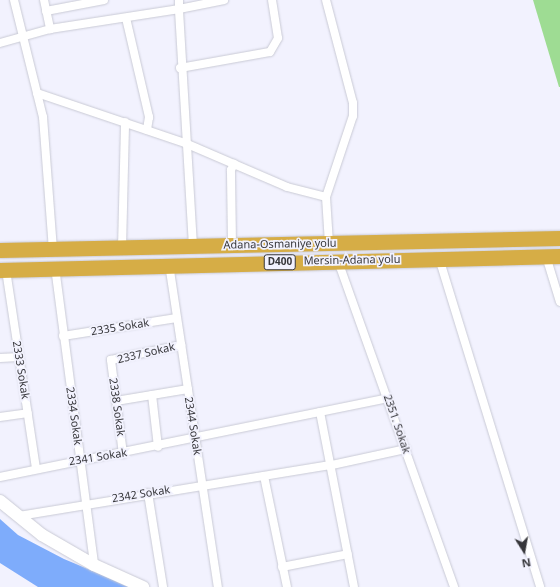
<!DOCTYPE html>
<style>
body{margin:0}
#map{position:relative;width:560px;height:587px;overflow:hidden;background:#f2f2fe;font-family:"Noto Sans",sans-serif}
div>[style]{position:absolute}
.green>*{inset:0;background:#9edc93}
.water>*{inset:0;background:#7eacfb}
.roads{filter:drop-shadow(0 0 1px #c9cad5) drop-shadow(0 0 1px #c9cad5)}
.street>*{height:8px;margin:-4px;padding:0 4px;transform-origin:4px;border-radius:4px;background:#fff}
.secondary>*{height:12px;margin:-6px;padding:0 6px;transform-origin:6px;border-radius:6px;background:#fff}
.highway>*{height:15px;margin:-7.5px;padding:0 7.5px;transform-origin:7.5px;border-radius:7.5px;background:#d6ad46}
span{translate:-50% -50%;white-space:nowrap;text-align:center;line-height:1.15;-webkit-text-stroke:3.5px #f2f2fe;paint-order:stroke}
.shield-label span{padding:1px 3px;background:#f2f2fe;border:1px solid;border-radius:3px;-webkit-text-stroke-width:0}
.shield-label{font-size:10px;color:#37373b;font-weight:700}
.street-label{font-size:11px;color:#37373b}
.north{position:absolute;left:504px;top:531px;width:40px;height:40px;-webkit-text-stroke:3px #f2f2fe;paint-order:stroke;rotate:169deg;font-size:11px;font-weight:700;line-height:16px;text-align:center;color:#37373b}
.north::after{content:'';display:block;margin:auto;width:14px;height:18px;background:#37373b;clip-path:polygon(50% 0,100% 100%,50% 72%,0 100%)}
</style>
<div id="map">
<div class="green">
<i style="clip-path:polygon(533px 0,560px 0,560px 87px,559px 87px)"></i>
</div>
<div class="water">
<i style="clip-path:polygon(0 519px,18px 535px,64px 559px,131px 587px,38px 587px,0 563px)"></i>
</div>
<div class="roads">
<div class="street">
<i style="left:14px;top:0;width:121px;rotate:76.1deg"></i>
<i style="left:43px;top:117px;width:132px;rotate:85.7deg"></i>
<i style="left:44px;top:0;width:30px;rotate:78deg"></i>
<i style="left:46px;top:11px;width:59px;rotate:-10.7deg"></i>
<i style="left:126px;top:18px;width:102px;rotate:76.9deg"></i>
<i style="left:149px;top:117px;width:13px;rotate:99deg"></i>
<i style="left:0;top:43px;width:52px;rotate:-15.6deg"></i>
<i style="left:50px;top:29px;width:131px;rotate:-8.8deg"></i>
<i style="left:179px;top:9px;width:9px;rotate:-90deg"></i>
<i style="left:180px;top:68px;width:91px;rotate:-10.1deg"></i>
<i style="left:270px;top:52px;width:16px;rotate:-60deg"></i>
<i style="left:278px;top:38px;width:38px;rotate:-99deg"></i>
<i style="left:37px;top:93px;width:156px;rotate:18.7deg"></i>
<i style="left:185px;top:143px;width:111px;rotate:23.3deg"></i>
<i style="left:287px;top:187px;width:40px;rotate:14.4deg"></i>
<i style="left:326px;top:197px;width:85px;rotate:-71.6deg"></i>
<i style="left:353px;top:116px;width:13px;rotate:-90deg"></i>
<i style="left:353px;top:103px;width:106px;rotate:-104.7deg"></i>
<i style="left:326px;top:197px;width:46px;rotate:86.3deg"></i>
<i style="left:232px;top:245px;width:75px;rotate:-90.8deg"></i>
<i style="left:231px;top:170px;width:7px;rotate:-63deg"></i>
<i style="left:193px;top:246px;width:237px;rotate:-93.4deg"></i>
<i style="left:179px;top:9px;width:46px;rotate:-11.3deg"></i>
<i style="left:122px;top:248px;width:126px;rotate:-88.6deg"></i>
<i style="left:546px;top:256px;width:48px;rotate:73.1deg"></i>
<i style="left:439px;top:258px;width:344px;rotate:72.9deg"></i>
<i style="left:338px;top:261px;width:346px;rotate:70.4deg"></i>
<i style="left:169px;top:264px;width:327px;rotate:81.4deg"></i>
<i style="left:55px;top:267px;width:301px;rotate:82.5deg"></i>
<i style="left:6px;top:270px;width:201px;rotate:81.4deg"></i>
<i style="left:63px;top:336px;width:115px;rotate:-9deg"></i>
<i style="left:0;top:358px;width:19px;rotate:-3deg"></i>
<i style="left:152px;top:395px;width:52px;rotate:83.4deg"></i>
<i style="left:116px;top:401px;width:73px;rotate:-9.5deg"></i>
<i style="left:320px;top:412px;width:178px;rotate:79deg"></i>
<i style="left:0;top:417px;width:28px;rotate:-8deg"></i>
<i style="left:123px;top:454px;width:95px;rotate:-97.3deg"></i>
<i style="left:111px;top:360px;width:72px;rotate:-12.1deg"></i>
<i style="left:264px;top:476px;width:113px;rotate:78.3deg"></i>
<i style="left:0;top:477px;width:396px;rotate:-11.5deg"></i>
<i style="left:148px;top:493px;width:95px;rotate:80.9deg"></i>
<i style="left:19px;top:516px;width:317px;rotate:-9.3deg"></i>
<i style="left:332px;top:465px;width:76px;rotate:-12.2deg"></i>
<i style="left:282px;top:567px;width:67px;rotate:-11.1deg"></i>
</div>
<div class="secondary">
<i style="left:0;top:501px;width:54px;rotate:39deg"></i>
<i style="left:42px;top:535px;width:60px;rotate:30deg"></i>
<i style="left:94px;top:565px;width:54px;rotate:24.2deg"></i>
</div>
<div class="highway">
<i style="left:0;top:250px;width:560px;rotate:-1.23deg"></i>
<i style="left:0;top:270px;width:560px;rotate:-1.43deg"></i>
</div>
</div>
<div class="shield-label">
<span style="left:280px;top:262px">D400</span>
</div>
<div class="street-label">
<span style="left:280px;top:244px;rotate:-1deg">Adana-Osmaniye yolu</span>
<span style="left:352px;top:260px;rotate:-1deg">Mersin-Adana yolu</span>
<span style="left:120px;top:327px;rotate:-9deg">2335 Sokak</span>
<span style="left:146px;top:353px;rotate:-13deg">2337 Sokak</span>
<span style="left:21px;top:370px;rotate:81deg">2333 Sokak</span>
<span style="left:117px;top:407px;rotate:82deg">2338 Sokak</span>
<span style="left:74px;top:416px;rotate:82deg">2334 Sokak</span>
<span style="left:397px;top:424px;rotate:71deg">2351. Sokak</span>
<span style="left:193px;top:426px;rotate:81deg">2344 Sokak</span>
<span style="left:98px;top:457px;rotate:-9deg">2341 Sokak</span>
<span style="left:141px;top:494px;rotate:-9deg">2342 Sokak</span>
</div>
<div class="north">N</div>
</div>
